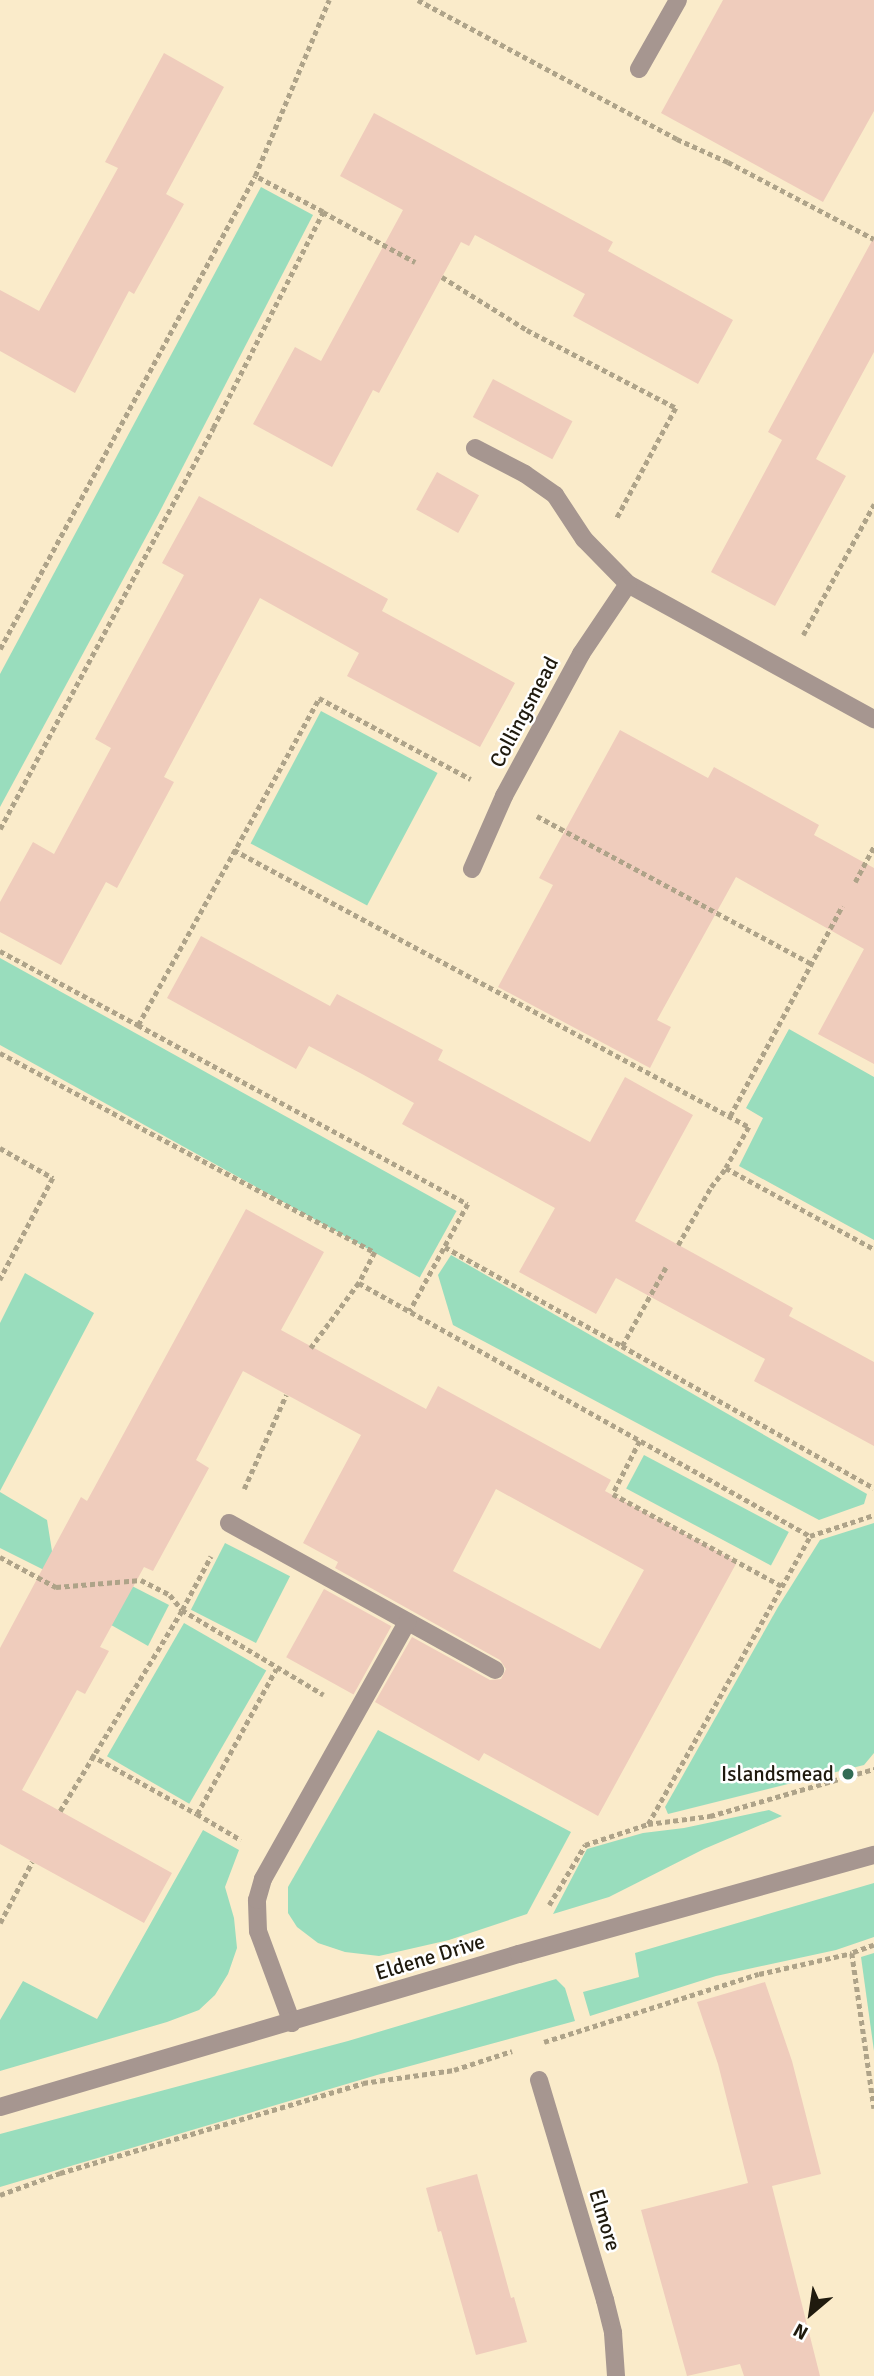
<!DOCTYPE html>
<style>
body{margin:0}
#map{position:relative;width:874px;height:2376px;overflow:hidden;background:#faebca;font-family:Signika,sans-serif}
div>[style]{position:absolute}
.green>*{inset:0;background:#99ddbd;transform-origin:0 0}
.building>*{inset:0;background:#efccbc;transform-origin:0 0}
.path>*{height:4.5px;margin-top:-2.25px;transform-origin:0;background:repeating-linear-gradient(90deg,#aea389 0 5px,transparent 0 8.5px)}
.service>*{height:18px;margin:-9px;padding:0 9px;transform-origin:9px;border-radius:9px;background:#a69690}
.minor>*{height:18px;margin:-9px;padding:0 9px;transform-origin:9px;border-radius:9px;background:#a69690}
.dots>*{width:19px;height:19px;translate:-50% -50%;box-sizing:border-box;border:4px solid #fff;border-radius:50%}
span{translate:-50% -50%;white-space:nowrap;text-align:center;line-height:1.15;-webkit-text-stroke:5px #fff;paint-order:stroke}
.street-label{font-size:21px;color:#1f1a0e}
.poi-label{font-size:21px;color:#1f1a0e}
.right{translate:-100% -50%;text-align:right}
.north{position:absolute;left:776px;top:2278px;width:70px;height:70px;-webkit-text-stroke:5px #fff;paint-order:stroke;rotate:209deg;font-size:19px;font-weight:700;line-height:28px;text-align:center;color:#1f1a0e}
.north::after{content:'';display:block;margin:auto;width:24px;height:32px;background:#1f1a0e;clip-path:polygon(50% 0,100% 100%,50% 72%,0 100%)}
</style>
<div id="map">
<div class="green">
<i style="clip-path:polygon(261px 187px,313px 215px,159px 513px,0 807px,0 674px)"></i>
<i style="left:321px;top:711px;width:132px;height:150px;rotate:28deg"></i>
<i style="left:0;top:958px;width:522px;height:76px;rotate:29deg"></i>
<i style="clip-path:polygon(789px 1029px,874px 1077px,874px 1240px,739px 1166px,763px 1118px,746px 1108px)"></i>
<i style="clip-path:polygon(451px 1255px,867px 1494px,864px 1504px,819px 1520px,453px 1325px,438px 1275px)"></i>
<i style="clip-path:polygon(25px 1273px,94px 1313px,0 1491px,0 1323px)"></i>
<i style="left:644px;top:1455px;width:164px;height:38px;rotate:28deg"></i>
<i style="clip-path:polygon(0 1492px,47px 1520px,56px 1576px,0 1548px)"></i>
<i style="clip-path:polygon(874px 1523px,874px 1753px,864px 1765px,668px 1814px,665px 1807px,778px 1607px,820px 1540px)"></i>
<i style="left:225px;top:1543px;width:73px;height:75px;rotate:27deg"></i>
<i style="clip-path:polygon(132px 1586px,169px 1605px,148px 1646px,55px 1593px)"></i>
<i style="left:184px;top:1623px;width:95px;height:154px;rotate:30deg"></i>
<i style="clip-path:polygon(378px 1730px,571px 1832px,527px 1914px,449px 1940px,379px 1956px,345px 1952px,318px 1943px,297px 1927px,288px 1913px,288px 1887px)"></i>
<i style="clip-path:polygon(769px 1810px,782px 1816px,704px 1849px,609px 1897px,553px 1914px,587px 1849px,643px 1833px,684px 1828px)"></i>
<i style="clip-path:polygon(203px 1830px,239px 1850px,225px 1887px,234px 1918px,237px 1948px,228px 1974px,215px 1995px,199px 2010px,167px 2022px,0 2071px,0 2020px,23px 1981px,97px 2019px)"></i>
<i style="clip-path:polygon(874px 1883px,874px 1937px,836px 1950px,716px 1976px,590px 2016px,583px 1992px,639px 1977px,635px 1953px)"></i>
<i style="clip-path:polygon(874px 1953px,874px 2051px,861px 1957px)"></i>
<i style="clip-path:polygon(556px 1979px,565px 1988px,575px 2021px,377px 2075px,0 2187px,0 2134px,348px 2041px)"></i>
</div>
<div class="building">
<i style="clip-path:polygon(723px 0,874px 0,874px 111px,823px 202px,661px 113px)"></i>
<i style="clip-path:polygon(164px 53px,224px 87px,166px 194px,184px 204px,134px 294px,129px 291px,75px 393px,0 351px,0 290px,39px 311px,118px 168px,105px 162px)"></i>
<i style="clip-path:polygon(374px 113px,613px 242px,608px 251px,733px 320px,698px 384px,573px 316px,585px 294px,475px 235px,469px 246px,461px 242px,379px 393px,373px 390px,332px 467px,253px 424px,295px 347px,321px 361px,403px 210px,340px 176px)"></i>
<i style="clip-path:polygon(874px 237px,874px 352px,816px 459px,846px 476px,775px 606px,711px 572px,782px 440px,768px 432px)"></i>
<i style="left:493px;top:379px;width:90px;height:43px;rotate:28deg"></i>
<i style="left:437px;top:472px;width:48px;height:43px;rotate:29deg"></i>
<i style="clip-path:polygon(199px 496px,388px 599px,382px 611px,515px 683px,480px 747px,347px 676px,359px 653px,260px 598px,164px 777px,174px 782px,117px 888px,106px 882px,61px 965px,0 932px,0 902px,33px 842px,54px 854px,111px 748px,95px 739px,184px 575px,162px 563px)"></i>
<i style="clip-path:polygon(620px 730px,708px 778px,714px 767px,819px 825px,814px 835px,874px 868px,874px 1064px,818px 1034px,864px 949px,736px 877px,657px 1020px,671px 1027px,650px 1068px,498px 987px,553px 885px,539px 878px)"></i>
<i style="clip-path:polygon(201px 936px,330px 1006px,337px 994px,443px 1050px,438px 1060px,590px 1142px,625px 1077px,693px 1115px,635px 1221px,793px 1308px,789px 1316px,874px 1362px,874px 1446px,754px 1381px,765px 1359px,616px 1278px,596px 1314px,519px 1272px,555px 1208px,402px 1124px,414px 1103px,362px 1074px,309px 1046px,296px 1069px,167px 998px)"></i>
<i style="clip-path:polygon(evenodd,246px 1209px,324px 1252px,281px 1330px,426px 1409px,438px 1386px,611px 1480px,605px 1491px,737px 1562px,598px 1816px,484px 1753px,479px 1761px,375px 1702px,412px 1637px,490px 1680px,501px 1679px,506px 1669px,500px 1660px,335px 1568px,338px 1562px,303px 1543px,361px 1435px,243px 1371px,196px 1460px,209px 1468px,153px 1571px,144px 1567px,100px 1647px,109px 1651px,85px 1694px,77px 1690px,22px 1790px,172px 1873px,144px 1923px,0 1844px,0 1648px,81px 1497px,87px 1501px,246px 1209px,496px 1489px,644px 1570px,600px 1649px,453px 1571px,496px 1489px)"></i>
<i style="left:324px;top:1589px;width:77px;height:78px;rotate:29deg"></i>
<i style="clip-path:polygon(765px 1982px,792px 2061px,821px 2174px,772px 2186px,820px 2376px,744px 2376px,740px 2364px,687px 2376px,641px 2210px,748px 2183px,718px 2064px,697px 2002px)"></i>
<i style="clip-path:polygon(477px 2174px,511px 2298px,514px 2297px,527px 2342px,476px 2355px,441px 2231px,438px 2232px,426px 2188px)"></i>
</div>
<div class="path">
<i style="left:418px;top:0;width:294px;rotate:28.2deg"></i>
<i style="left:677px;top:139px;width:56px;rotate:24.3deg"></i>
<i style="left:728px;top:162px;width:165px;rotate:27.8deg"></i>
<i style="left:323px;top:212px;width:105px;rotate:28.5deg"></i>
<i style="left:442px;top:277px;width:100px;rotate:31.9deg"></i>
<i style="left:527px;top:330px;width:168px;rotate:27.6deg"></i>
<i style="left:676px;top:408px;width:125px;rotate:118.2deg"></i>
<i style="left:803px;top:635px;width:149px;rotate:-61.5deg"></i>
<i style="left:0;top:649px;width:537px;rotate:-61.67deg"></i>
<i style="left:255px;top:176px;width:191px;rotate:-67.2deg"></i>
<i style="left:537px;top:816px;width:312px;rotate:28.3deg"></i>
<i style="left:0;top:829px;width:454px;rotate:-62deg"></i>
<i style="left:213px;top:428px;width:242px;rotate:-63deg"></i>
<i style="left:323px;top:212px;width:77px;rotate:-152.1deg"></i>
<i style="left:234px;top:850px;width:585px;rotate:28.27deg"></i>
<i style="left:749px;top:1127px;width:47px;rotate:119.3deg"></i>
<i style="left:726px;top:1168px;width:169px;rotate:28.7deg"></i>
<i style="left:855px;top:882px;width:40px;rotate:-62deg"></i>
<i style="left:0;top:951px;width:157px;rotate:28.2deg"></i>
<i style="left:138px;top:1025px;width:374px;rotate:-61deg"></i>
<i style="left:319px;top:698px;width:172px;rotate:28.1deg"></i>
<i style="left:138px;top:1025px;width:375px;rotate:28.5deg"></i>
<i style="left:468px;top:1204px;width:122px;rotate:118.5deg"></i>
<i style="left:0;top:1053px;width:425px;rotate:28deg"></i>
<i style="left:375px;top:1252px;width:35px;rotate:117deg"></i>
<i style="left:359px;top:1283px;width:81px;rotate:126.4deg"></i>
<i style="left:730px;top:1116px;width:238px;rotate:-61.9deg"></i>
<i style="left:0;top:1148px;width:61px;rotate:29.5deg"></i>
<i style="left:53px;top:1178px;width:115px;rotate:117.5deg"></i>
<i style="left:678px;top:1245px;width:67px;rotate:-60.4deg"></i>
<i style="left:711px;top:1187px;width:24px;rotate:-52deg"></i>
<i style="left:445px;top:1247px;width:203px;rotate:29.2deg"></i>
<i style="left:622px;top:1346px;width:90px;rotate:-60.9deg"></i>
<i style="left:359px;top:1283px;width:517px;rotate:29.29deg"></i>
<i style="left:622px;top:1346px;width:289px;rotate:29.4deg"></i>
<i style="left:640px;top:1441px;width:59px;rotate:117deg"></i>
<i style="left:613px;top:1494px;width:192px;rotate:28.6deg"></i>
<i style="left:244px;top:1489px;width:103px;rotate:-65.9deg"></i>
<i style="left:0;top:1557px;width:64px;rotate:28.2deg"></i>
<i style="left:56px;top:1587px;width:85px;rotate:-4.7deg"></i>
<i style="left:141px;top:1580px;width:33px;rotate:27deg"></i>
<i style="left:170px;top:1595px;width:19px;rotate:51deg"></i>
<i style="left:182px;top:1610px;width:165px;rotate:30.9deg"></i>
<i style="left:91px;top:1755px;width:121px;rotate:29.1deg"></i>
<i style="left:197px;top:1814px;width:165px;rotate:-61.4deg"></i>
<i style="left:60px;top:1811px;width:235px;rotate:-58.7deg"></i>
<i style="left:182px;top:1610px;width:61px;rotate:-61.8deg"></i>
<i style="left:197px;top:1814px;width:51px;rotate:30.6deg"></i>
<i style="left:648px;top:1824px;width:63px;rotate:-7.4deg"></i>
<i style="left:710px;top:1816px;width:171px;rotate:-16deg"></i>
<i style="left:549px;top:1905px;width:70px;rotate:-59deg"></i>
<i style="left:585px;top:1845px;width:66px;rotate:-18.4deg"></i>
<i style="left:648px;top:1824px;width:330px;rotate:-60.6deg"></i>
<i style="left:810px;top:1536px;width:67px;rotate:-18.2deg"></i>
<i style="left:0;top:1923px;width:69px;rotate:-62.3deg"></i>
<i style="left:874px;top:1945px;width:23px;rotate:160deg"></i>
<i style="left:852px;top:1953px;width:157px;rotate:81.9deg"></i>
<i style="left:544px;top:2042px;width:225px;rotate:-17.6deg"></i>
<i style="left:759px;top:1974px;width:95px;rotate:-12.7deg"></i>
<i style="left:0;top:2195px;width:64px;rotate:-20.1deg"></i>
<i style="left:60px;top:2173px;width:316px;rotate:-16.5deg"></i>
<i style="left:363px;top:2083px;width:92px;rotate:-8.1deg"></i>
<i style="left:454px;top:2070px;width:61px;rotate:-18.1deg"></i>
</div>
<div class="service">
<i style="left:229px;top:1523px;width:304px;rotate:28.9deg"></i>
<i style="left:292px;top:2023px;width:98px;rotate:-110.3deg"></i>
<i style="left:258px;top:1931px;width:31px;rotate:-92deg"></i>
<i style="left:257px;top:1900px;width:22px;rotate:-74deg"></i>
<i style="left:263px;top:1879px;width:295px;rotate:-60.7deg"></i>
</div>
<div class="minor">
<i style="left:639px;top:69px;width:79px;rotate:-60.5deg"></i>
<i style="left:475px;top:448px;width:56px;rotate:27.5deg"></i>
<i style="left:525px;top:474px;width:37px;rotate:35deg"></i>
<i style="left:555px;top:495px;width:53px;rotate:56.6deg"></i>
<i style="left:584px;top:539px;width:63px;rotate:45.6deg"></i>
<i style="left:628px;top:584px;width:281px;rotate:28.8deg"></i>
<i style="left:472px;top:869px;width:80px;rotate:-66.3deg"></i>
<i style="left:504px;top:796px;width:162px;rotate:-61.5deg"></i>
<i style="left:581px;top:654px;width:84px;rotate:-56.1deg"></i>
<i style="left:539px;top:2080px;width:230px;rotate:73.3deg"></i>
<i style="left:605px;top:2300px;width:34px;rotate:76deg"></i>
<i style="left:613px;top:2333px;width:43px;rotate:86deg"></i>
<i style="left:0;top:2107px;width:541px;rotate:-16.43deg"></i>
<i style="left:519px;top:1954px;width:369px;rotate:-15.6deg"></i>
</div>
<div class="dots">
<i style="left:848px;top:1774px;background:#326c55"></i>
</div>
<div class="street-label">
<span style="left:524px;top:712px;rotate:-62deg">Collingsmead</span>
<span style="left:430px;top:1957px;rotate:-17deg">Eldene Drive</span>
<span style="left:605px;top:2220px;rotate:73deg">Elmore</span>
</div>
<div class="poi-label">
<span class="right" style="left:834px;top:1774px">Islandsmead</span>
</div>
<div class="north">N</div>
</div>
